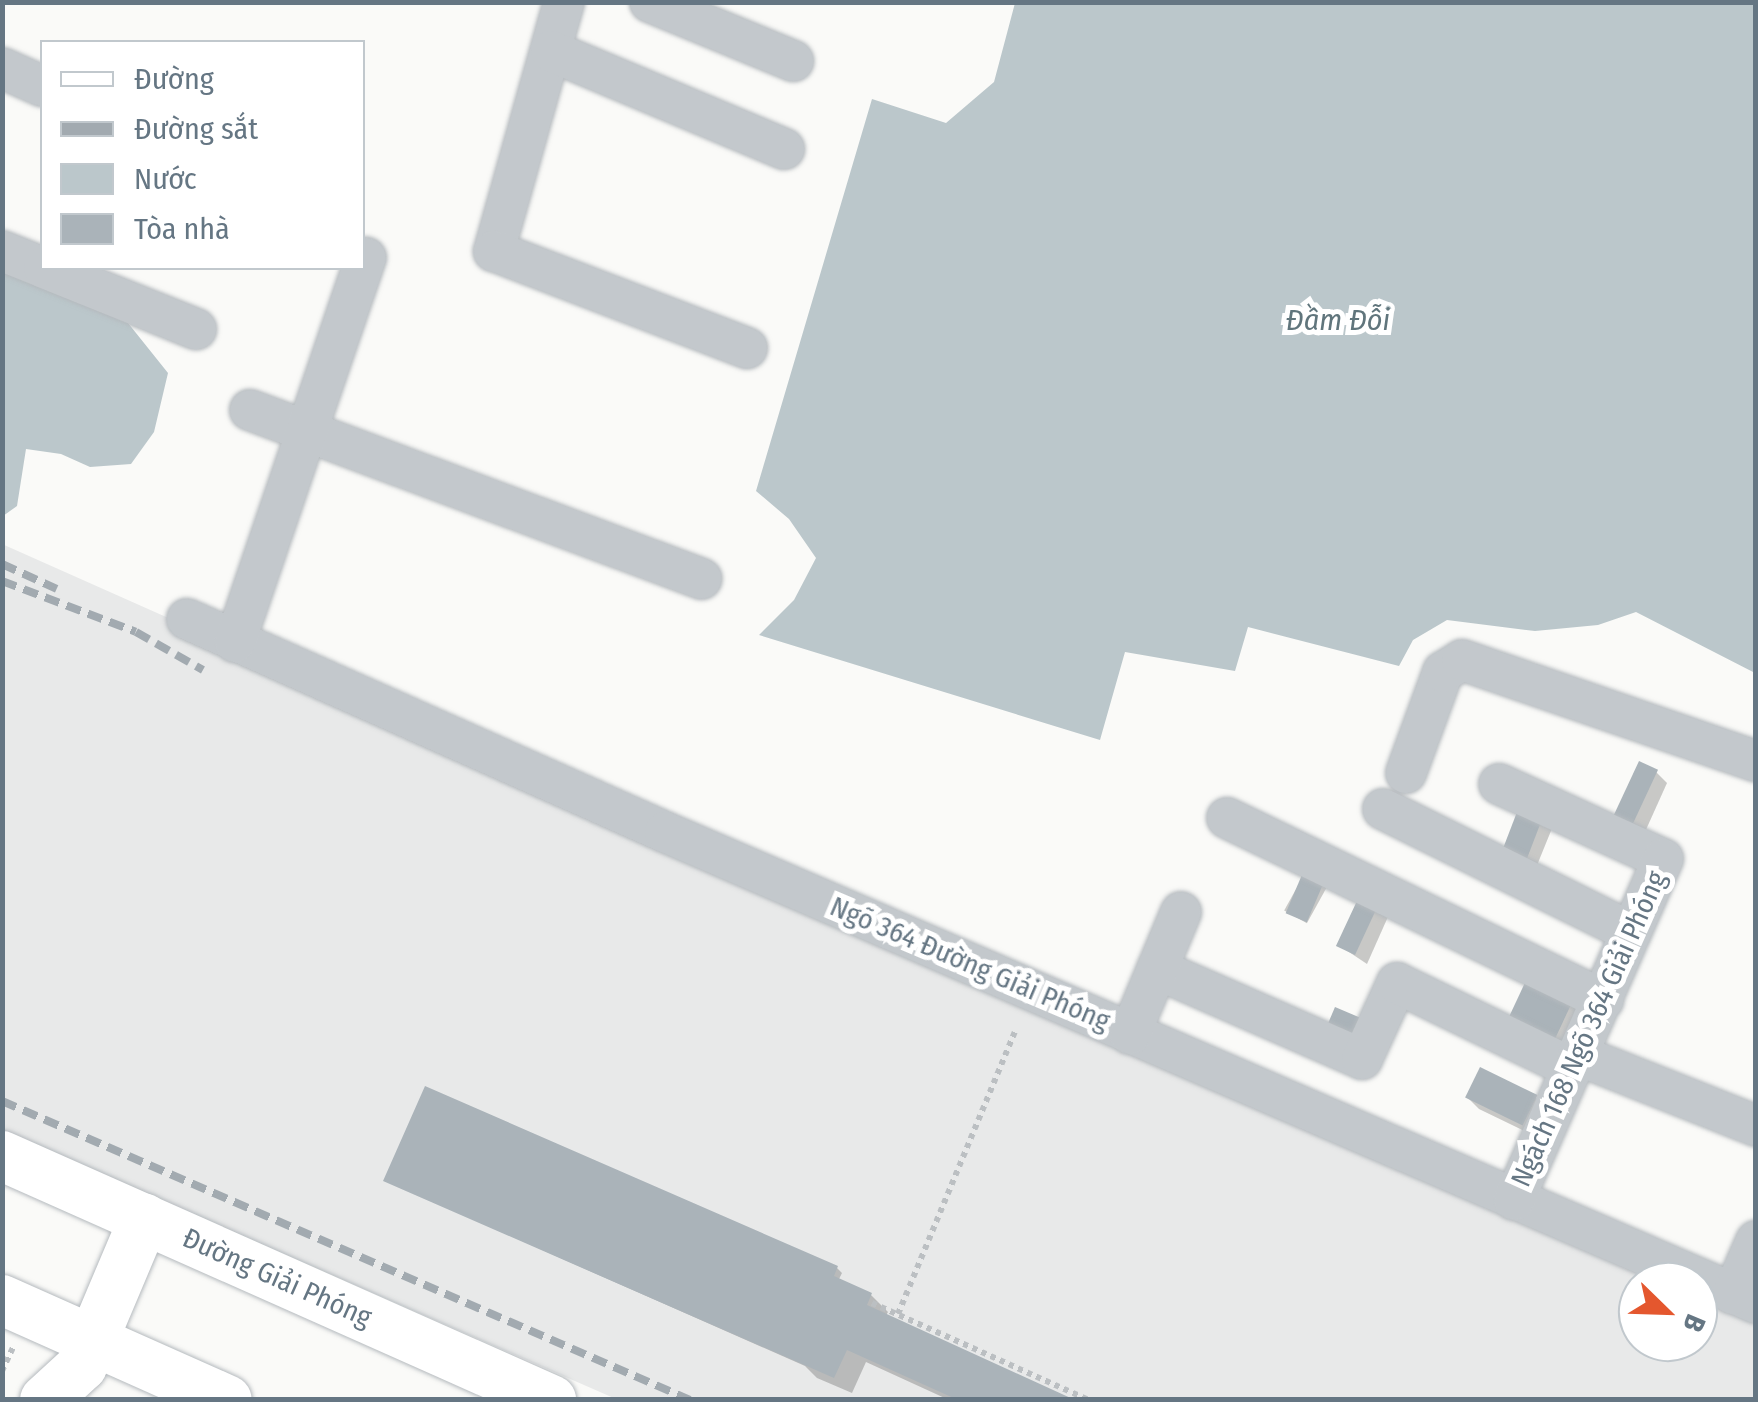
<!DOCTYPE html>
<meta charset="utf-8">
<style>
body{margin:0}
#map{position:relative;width:1758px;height:1402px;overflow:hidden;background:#fafaf8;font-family:"Fira Sans Condensed",sans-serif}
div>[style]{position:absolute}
.built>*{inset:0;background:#e8e9e9}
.water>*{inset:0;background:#bbc7cb}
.shadow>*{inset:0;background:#0003;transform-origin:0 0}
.building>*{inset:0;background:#aab3b9;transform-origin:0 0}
.path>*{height:6px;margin-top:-3px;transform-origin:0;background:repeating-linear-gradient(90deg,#bbbfc2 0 5px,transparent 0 10px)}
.roads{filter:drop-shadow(0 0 2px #b5babe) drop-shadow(0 0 2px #b5babe)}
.minor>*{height:40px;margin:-20px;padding:0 20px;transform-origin:20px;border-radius:20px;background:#c3c8cc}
.major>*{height:50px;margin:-25px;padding:0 25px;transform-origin:25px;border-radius:25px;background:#fff}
.rail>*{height:8px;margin-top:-4px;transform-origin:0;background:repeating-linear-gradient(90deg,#a2aab0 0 15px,transparent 0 23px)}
span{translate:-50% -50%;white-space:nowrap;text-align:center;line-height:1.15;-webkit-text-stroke:10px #fff;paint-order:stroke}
.street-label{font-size:28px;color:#657683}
.water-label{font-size:30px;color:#60757c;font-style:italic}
.frame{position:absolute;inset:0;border:5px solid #657683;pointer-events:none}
.legend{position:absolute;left:40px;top:40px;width:325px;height:230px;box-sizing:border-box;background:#fff;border:2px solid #c1c8cd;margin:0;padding:12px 18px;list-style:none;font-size:30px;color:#657683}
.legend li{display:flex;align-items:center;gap:20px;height:50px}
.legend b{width:50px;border:2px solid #c1c8cd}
.north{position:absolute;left:1618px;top:1262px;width:100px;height:100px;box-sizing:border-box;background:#fff;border:2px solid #c1c8cd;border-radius:50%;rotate:113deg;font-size:28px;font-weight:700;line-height:40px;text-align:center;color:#657683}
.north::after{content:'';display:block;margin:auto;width:35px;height:45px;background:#e4572e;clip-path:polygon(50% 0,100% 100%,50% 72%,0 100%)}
</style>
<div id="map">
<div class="built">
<i style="clip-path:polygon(2px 544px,1661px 1282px,1638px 1282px,1638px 1342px,1698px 1342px,1698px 1298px,1755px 1324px,1755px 1399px,616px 1399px,3px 1131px)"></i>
</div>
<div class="water">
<i style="clip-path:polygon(1015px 3px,1755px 3px,1755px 673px,1636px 612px,1598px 625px,1535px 631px,1447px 620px,1413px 640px,1399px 666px,1248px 627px,1235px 671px,1125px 652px,1100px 740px,759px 635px,794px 600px,816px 558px,789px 519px,756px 491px,872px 99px,946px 123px,994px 82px)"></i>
<i style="clip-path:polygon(3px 264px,120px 313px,168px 373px,154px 432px,131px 464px,90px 467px,61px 454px,26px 449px,17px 506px,3px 516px)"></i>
</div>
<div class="shadow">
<i style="clip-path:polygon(1656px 772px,1667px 783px,1640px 843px,1624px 836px)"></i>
<i style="clip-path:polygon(1524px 802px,1555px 821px,1531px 880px,1511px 871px)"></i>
<i style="left:1305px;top:873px;width:26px;height:43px;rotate:29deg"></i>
<i style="clip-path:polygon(1380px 899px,1391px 910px,1367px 964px,1340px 946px)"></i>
<i style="clip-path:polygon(1531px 977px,1584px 1008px,1564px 1053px,1522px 1033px)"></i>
<i style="clip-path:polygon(1535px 1097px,1546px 1108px,1533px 1135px,1479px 1109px,1468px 1098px)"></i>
<i style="clip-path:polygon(386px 1181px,837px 1268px,842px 1273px,839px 1279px,871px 1295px,888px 1312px,885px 1317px,1069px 1400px,949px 1400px,866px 1362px,852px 1393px,817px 1378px,805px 1366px)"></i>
</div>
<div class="building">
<i style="left:1639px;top:761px;width:21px;height:70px;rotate:25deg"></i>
<i style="left:1522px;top:799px;width:26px;height:67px;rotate:21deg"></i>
<i style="left:1304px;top:870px;width:23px;height:47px;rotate:23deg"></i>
<i style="left:1363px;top:888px;width:21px;height:64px;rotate:25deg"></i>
<i style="left:1529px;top:974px;width:51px;height:53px;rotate:25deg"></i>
<i style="left:1335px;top:1007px;width:34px;height:25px;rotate:23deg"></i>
<i style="left:1480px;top:1067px;width:64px;height:34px;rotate:26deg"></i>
<i style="clip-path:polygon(425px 1086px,838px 1266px,834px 1276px,872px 1293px,867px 1305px,1075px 1400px,958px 1400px,847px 1350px,834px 1378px,383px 1181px)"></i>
</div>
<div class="path">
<i style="left:872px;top:1303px;width:238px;rotate:24.1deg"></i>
<i style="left:898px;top:1314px;width:305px;rotate:-67.5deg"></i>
<i style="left:2px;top:1371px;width:29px;rotate:-65deg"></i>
</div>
<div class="roads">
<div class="minor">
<i style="left:564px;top:2px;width:259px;rotate:105.7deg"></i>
<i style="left:494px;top:251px;width:271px;rotate:21deg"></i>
<i style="left:650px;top:2px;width:155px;rotate:22.4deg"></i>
<i style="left:551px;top:51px;width:253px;rotate:22.8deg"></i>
<i style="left:2px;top:68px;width:44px;rotate:24.2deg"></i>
<i style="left:2px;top:251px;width:43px;rotate:21.8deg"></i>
<i style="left:44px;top:268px;width:164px;rotate:21.9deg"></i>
<i style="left:250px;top:410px;width:482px;rotate:20.5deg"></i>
<i style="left:187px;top:619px;width:523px;rotate:24.02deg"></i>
<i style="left:665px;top:832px;width:1188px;rotate:23.35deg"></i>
<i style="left:235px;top:642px;width:406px;rotate:-71.2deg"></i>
<i style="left:1406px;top:773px;width:108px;rotate:-69.9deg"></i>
<i style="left:1443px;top:672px;width:22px;rotate:-32deg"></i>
<i style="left:1462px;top:660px;width:311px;rotate:19deg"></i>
<i style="left:1499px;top:784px;width:180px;rotate:24.6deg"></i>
<i style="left:1663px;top:859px;width:372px;rotate:113.6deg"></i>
<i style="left:1383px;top:809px;width:277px;rotate:26.4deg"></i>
<i style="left:1227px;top:818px;width:418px;rotate:25.8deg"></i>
<i style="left:1157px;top:969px;width:224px;rotate:23.7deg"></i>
<i style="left:1362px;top:1059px;width:84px;rotate:-65.3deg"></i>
<i style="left:1397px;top:983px;width:195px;rotate:25.9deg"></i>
<i style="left:1130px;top:1034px;width:132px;rotate:-67.3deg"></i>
<i style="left:1578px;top:1055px;width:192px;rotate:21.7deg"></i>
<i style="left:1733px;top:1294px;width:58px;rotate:-66.5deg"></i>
</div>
<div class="major">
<i style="left:2px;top:1156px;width:601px;rotate:23.96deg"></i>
<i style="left:2px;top:1300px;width:246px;rotate:24deg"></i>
<i style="left:45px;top:1400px;width:50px;rotate:-42.6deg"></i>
<i style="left:82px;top:1366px;width:160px;rotate:-67.1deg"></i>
</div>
</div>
<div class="rail">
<i style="left:2px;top:564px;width:60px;rotate:24.4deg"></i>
<i style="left:2px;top:581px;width:143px;rotate:20.8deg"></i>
<i style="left:136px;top:632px;width:77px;rotate:29.6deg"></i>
<i style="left:2px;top:1101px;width:750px;rotate:23.49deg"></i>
</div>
<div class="street-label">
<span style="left:970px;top:964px;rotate:23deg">Ngõ 364 Đường Giải Phóng</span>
<span style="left:1589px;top:1029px;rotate:-66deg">Ngách 168 Ngõ 364 Giải Phóng</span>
<span style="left:277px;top:1278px;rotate:24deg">Đường Giải Phóng</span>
</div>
<div class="water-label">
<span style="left:1338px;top:320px">Đầm Đỗi</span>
</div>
<div class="frame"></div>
<ul class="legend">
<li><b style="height:12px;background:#fff"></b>Đường</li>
<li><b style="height:12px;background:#a2aab0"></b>Đường sắt</li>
<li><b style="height:28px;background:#bbc7cb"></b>Nước</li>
<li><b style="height:28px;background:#aab3b9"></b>Tòa nhà</li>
</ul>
<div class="north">B</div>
</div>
